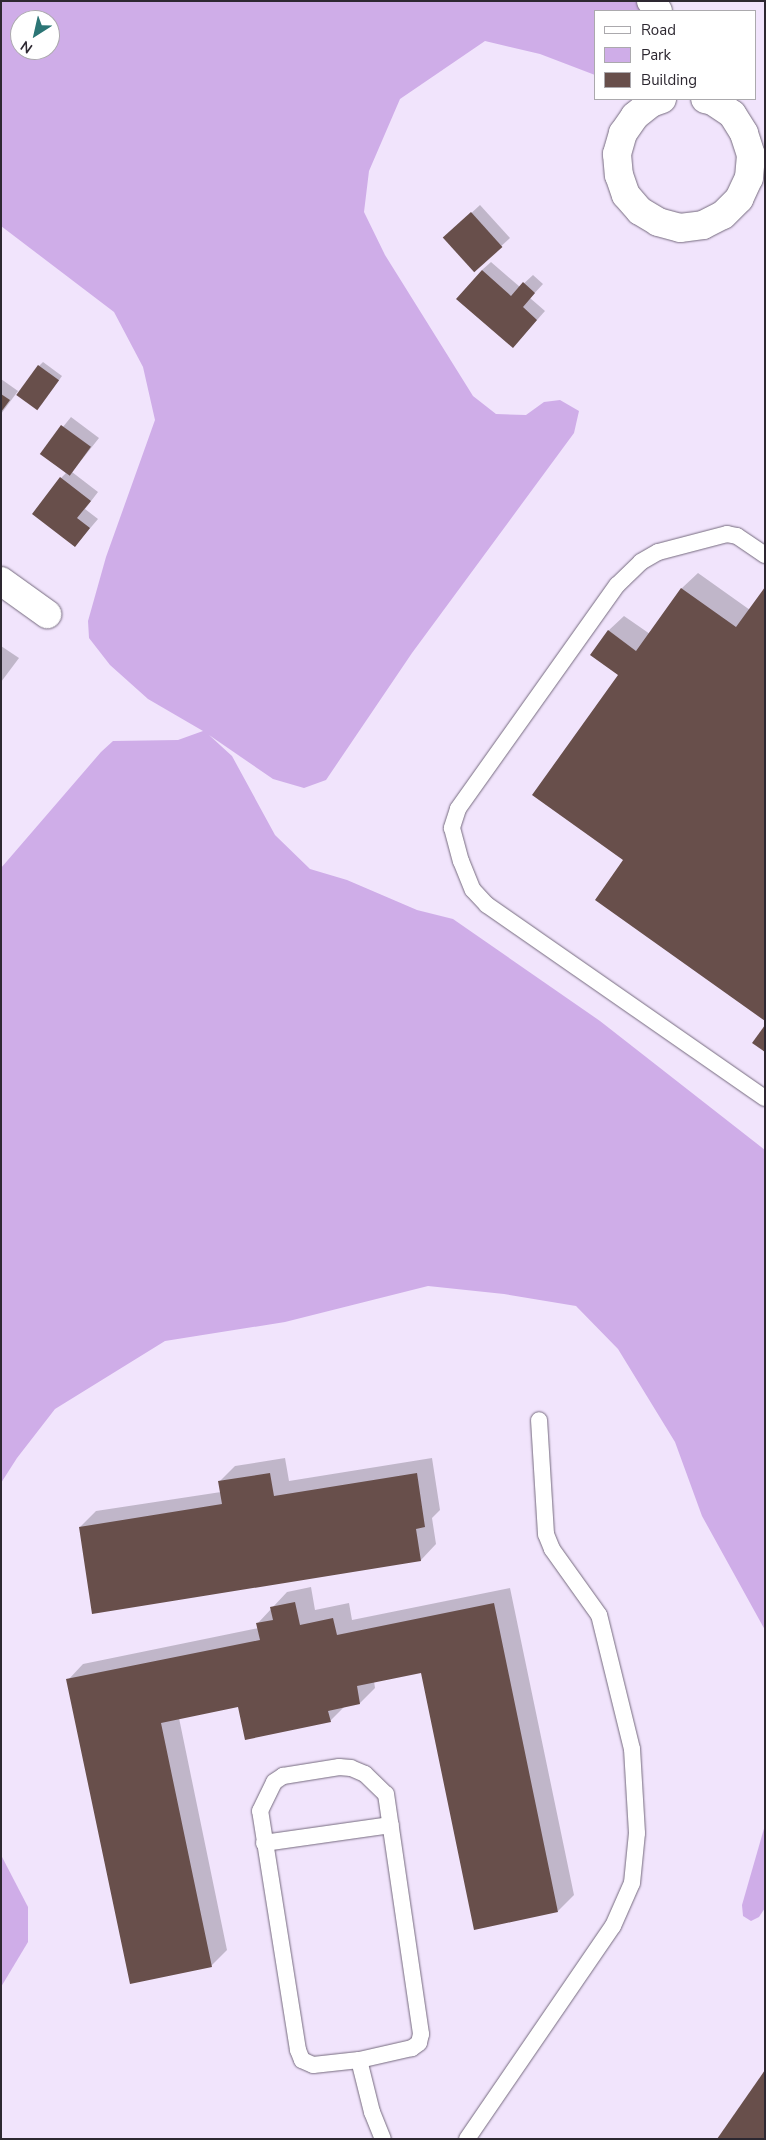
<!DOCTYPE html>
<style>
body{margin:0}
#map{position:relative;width:766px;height:2140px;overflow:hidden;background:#f1e4fc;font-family:"Nunito Sans",sans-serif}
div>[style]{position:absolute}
.green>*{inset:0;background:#cfade8}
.shadow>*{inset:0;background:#0003}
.building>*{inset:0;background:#684f4b;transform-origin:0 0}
.roads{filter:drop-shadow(0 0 1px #756a7e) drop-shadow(0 0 1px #756a7e)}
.lane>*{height:16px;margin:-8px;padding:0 8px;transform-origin:8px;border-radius:8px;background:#fff}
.street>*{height:28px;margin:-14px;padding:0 14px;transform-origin:14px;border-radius:14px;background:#fff}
span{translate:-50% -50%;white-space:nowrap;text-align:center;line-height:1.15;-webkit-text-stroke:5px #fff;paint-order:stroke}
.frame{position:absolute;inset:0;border:2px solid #2d2831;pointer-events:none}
.legend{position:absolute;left:594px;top:10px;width:162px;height:90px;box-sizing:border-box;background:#fff;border:1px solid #aba9ad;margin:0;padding:6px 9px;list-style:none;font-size:15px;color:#2d2831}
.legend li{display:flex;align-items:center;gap:10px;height:25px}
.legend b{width:25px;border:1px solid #aba9ad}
.north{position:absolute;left:10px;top:10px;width:50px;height:50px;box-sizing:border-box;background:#fff;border:1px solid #aba9ad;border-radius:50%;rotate:215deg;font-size:14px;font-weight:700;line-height:20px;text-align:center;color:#2d2831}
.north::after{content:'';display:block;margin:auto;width:18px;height:22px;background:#2b7575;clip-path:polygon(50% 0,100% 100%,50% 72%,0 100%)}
</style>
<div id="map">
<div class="green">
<i style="clip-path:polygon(evenodd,1px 1px,636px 1px,642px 11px,595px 11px,595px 75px,540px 54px,485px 41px,400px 99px,369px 171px,364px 212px,385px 255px,473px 396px,496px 414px,526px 415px,544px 402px,560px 400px,579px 411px,574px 433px,412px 653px,326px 780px,304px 788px,273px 779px,209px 735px,232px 756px,275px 835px,310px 869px,347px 880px,417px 910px,453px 919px,600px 1021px,765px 1150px,765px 1630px,702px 1516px,675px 1442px,618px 1349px,576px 1306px,504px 1294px,428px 1286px,285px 1322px,165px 1341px,55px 1409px,17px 1458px,1px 1483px,1px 868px,101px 752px,113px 741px,178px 740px,203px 731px,148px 699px,110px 665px,89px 638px,88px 621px,106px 557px,155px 420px,143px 367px,114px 312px,1px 226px,1px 1px,20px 20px,50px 20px,50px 50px,20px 50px,20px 20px)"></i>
<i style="clip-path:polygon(765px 1825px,765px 1908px,759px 1917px,751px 1921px,743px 1916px,742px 1905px)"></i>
<i style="clip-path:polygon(1px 1855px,28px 1907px,28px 1942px,1px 1987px)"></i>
</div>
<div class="shadow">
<i style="clip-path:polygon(480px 205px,510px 238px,474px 271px,453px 230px)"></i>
<i style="clip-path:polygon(491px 262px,520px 287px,533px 275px,543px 284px,530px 298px,545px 311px,521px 338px,482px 270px)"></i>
<i style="clip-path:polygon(43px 362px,62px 376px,41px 405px,39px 366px)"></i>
<i style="clip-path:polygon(1px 379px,18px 391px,1px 414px)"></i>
<i style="clip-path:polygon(71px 417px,99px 438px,72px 472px,98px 492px,85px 509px,98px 519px,75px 546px,61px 478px,66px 473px,41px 454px)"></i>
<i style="clip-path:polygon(698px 573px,750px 610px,625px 859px,620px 675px,608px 631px,624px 616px,650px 634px,682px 588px)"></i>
<i style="clip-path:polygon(1px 646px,19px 658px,1px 682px)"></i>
<i style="clip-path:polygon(285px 1458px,289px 1481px,432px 1458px,440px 1510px,432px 1518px,436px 1544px,421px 1560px,80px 1527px,96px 1511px,221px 1492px,219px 1482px,235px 1466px)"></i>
<i style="clip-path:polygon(311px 1587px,315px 1610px,349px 1603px,352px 1620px,510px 1588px,574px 1895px,558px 1911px,422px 1671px,374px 1681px,375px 1688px,360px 1703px,345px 1706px,330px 1721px,239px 1706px,179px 1718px,227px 1950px,211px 1966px,68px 1680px,83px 1664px,259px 1628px,258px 1623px,287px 1592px)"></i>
</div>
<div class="building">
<i style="left:471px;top:212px;width:47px;height:38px;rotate:48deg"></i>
<i style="clip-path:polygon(482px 270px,511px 296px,523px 282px,535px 293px,523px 307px,537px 320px,513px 348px,456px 299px)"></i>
<i style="left:38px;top:365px;width:26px;height:37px;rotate:36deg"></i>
<i style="clip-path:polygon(1px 394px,10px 400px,1px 412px)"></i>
<i style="left:61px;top:425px;width:37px;height:36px;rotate:36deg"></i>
<i style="clip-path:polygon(60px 477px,91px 501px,77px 518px,90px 528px,75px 547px,32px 514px)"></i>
<i style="clip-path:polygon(765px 587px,765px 1021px,595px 900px,623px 860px,532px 795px,618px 675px,590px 655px,608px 630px,636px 651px,681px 588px,736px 627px)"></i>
<i style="clip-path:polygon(765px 1025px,765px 1052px,752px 1043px)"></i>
<i style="clip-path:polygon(270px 1473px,274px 1496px,417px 1473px,425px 1527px,416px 1529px,421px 1561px,92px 1614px,79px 1527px,222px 1504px,218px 1481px)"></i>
<i style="clip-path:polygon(295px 1602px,300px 1625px,333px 1618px,337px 1635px,494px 1603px,558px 1912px,474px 1930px,421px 1673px,357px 1686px,360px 1704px,328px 1711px,331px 1722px,245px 1740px,238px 1707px,161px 1723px,212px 1967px,130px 1984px,66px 1679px,260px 1640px,256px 1623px,273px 1620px,270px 1607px)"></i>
<i style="clip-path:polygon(765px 2070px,765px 2139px,717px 2139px)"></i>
</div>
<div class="roads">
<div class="lane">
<i style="left:765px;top:555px;width:34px;rotate:-146deg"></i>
<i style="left:737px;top:536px;width:10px;rotate:-169deg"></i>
<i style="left:727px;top:534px;width:71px;rotate:165.4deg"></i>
<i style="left:658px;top:552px;width:20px;rotate:150deg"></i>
<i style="left:641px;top:562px;width:33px;rotate:136deg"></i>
<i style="left:617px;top:585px;width:275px;rotate:125.4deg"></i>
<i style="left:458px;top:809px;width:20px;rotate:108deg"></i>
<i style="left:452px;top:828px;width:34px;rotate:75deg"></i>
<i style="left:461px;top:861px;width:31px;rotate:68deg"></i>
<i style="left:473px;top:890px;width:21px;rotate:47deg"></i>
<i style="left:487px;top:905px;width:338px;rotate:34.8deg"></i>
<i style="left:339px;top:1767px;width:12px;rotate:5deg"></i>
<i style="left:351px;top:1768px;width:15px;rotate:23deg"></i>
<i style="left:365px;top:1774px;width:29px;rotate:44deg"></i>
<i style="left:386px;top:1794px;width:243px;rotate:81.7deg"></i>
<i style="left:421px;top:2034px;width:9px;rotate:103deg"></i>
<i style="left:419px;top:2043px;width:9px;rotate:144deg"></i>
<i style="left:412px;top:2048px;width:54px;rotate:167.2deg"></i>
<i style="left:359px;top:2060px;width:46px;rotate:173.8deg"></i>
<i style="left:313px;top:2065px;width:12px;rotate:-156deg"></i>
<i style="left:302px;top:2060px;width:11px;rotate:-112deg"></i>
<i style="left:298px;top:2050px;width:242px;rotate:-99deg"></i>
<i style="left:260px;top:1811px;width:32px;rotate:-64deg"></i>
<i style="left:274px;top:1782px;width:11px;rotate:-34deg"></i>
<i style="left:283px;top:1776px;width:57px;rotate:-9.1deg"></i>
<i style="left:264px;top:1843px;width:128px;rotate:-8.1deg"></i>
<i style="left:359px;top:2060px;width:54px;rotate:76deg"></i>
<i style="left:372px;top:2112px;width:29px;rotate:68deg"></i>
<i style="left:467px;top:2139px;width:258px;rotate:-55.6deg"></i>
<i style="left:613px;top:1926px;width:47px;rotate:-66.2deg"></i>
<i style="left:632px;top:1883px;width:50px;rotate:-84.3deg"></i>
<i style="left:637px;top:1833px;width:84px;rotate:-93.4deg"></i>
<i style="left:632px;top:1749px;width:138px;rotate:-103.8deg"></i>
<i style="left:599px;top:1615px;width:81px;rotate:-125.5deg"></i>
<i style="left:552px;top:1549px;width:16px;rotate:-112deg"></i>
<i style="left:546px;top:1534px;width:114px;rotate:-93.5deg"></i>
</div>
<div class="street">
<i style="left:651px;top:1px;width:12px;rotate:55deg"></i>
<i style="left:662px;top:99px;width:12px;rotate:160deg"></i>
<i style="left:651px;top:103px;width:21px;rotate:141deg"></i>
<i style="left:635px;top:116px;width:21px;rotate:125deg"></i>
<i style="left:623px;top:133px;width:22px;rotate:106deg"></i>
<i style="left:617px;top:154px;width:21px;rotate:85deg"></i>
<i style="left:619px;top:175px;width:21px;rotate:71deg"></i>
<i style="left:626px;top:195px;width:21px;rotate:49deg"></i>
<i style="left:640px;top:211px;width:21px;rotate:31deg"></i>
<i style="left:658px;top:222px;width:23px;rotate:15deg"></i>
<i style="left:680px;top:228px;width:23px;rotate:-7deg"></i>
<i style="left:703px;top:225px;width:22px;rotate:-27deg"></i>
<i style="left:723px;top:215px;width:23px;rotate:-45deg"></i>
<i style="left:739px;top:199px;width:23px;rotate:-65deg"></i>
<i style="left:749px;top:178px;width:23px;rotate:-85deg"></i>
<i style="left:751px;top:155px;width:23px;rotate:-108deg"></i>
<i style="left:744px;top:133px;width:22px;rotate:-122deg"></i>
<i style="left:732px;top:114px;width:23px;rotate:-146deg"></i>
<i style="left:713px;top:101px;width:8px;rotate:-166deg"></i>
<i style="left:1px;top:581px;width:57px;rotate:35.7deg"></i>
</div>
</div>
<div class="frame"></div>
<ul class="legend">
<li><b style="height:6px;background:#fff"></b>Road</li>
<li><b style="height:14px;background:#cfade8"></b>Park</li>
<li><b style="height:14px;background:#684f4b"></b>Building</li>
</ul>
<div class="north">N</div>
</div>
